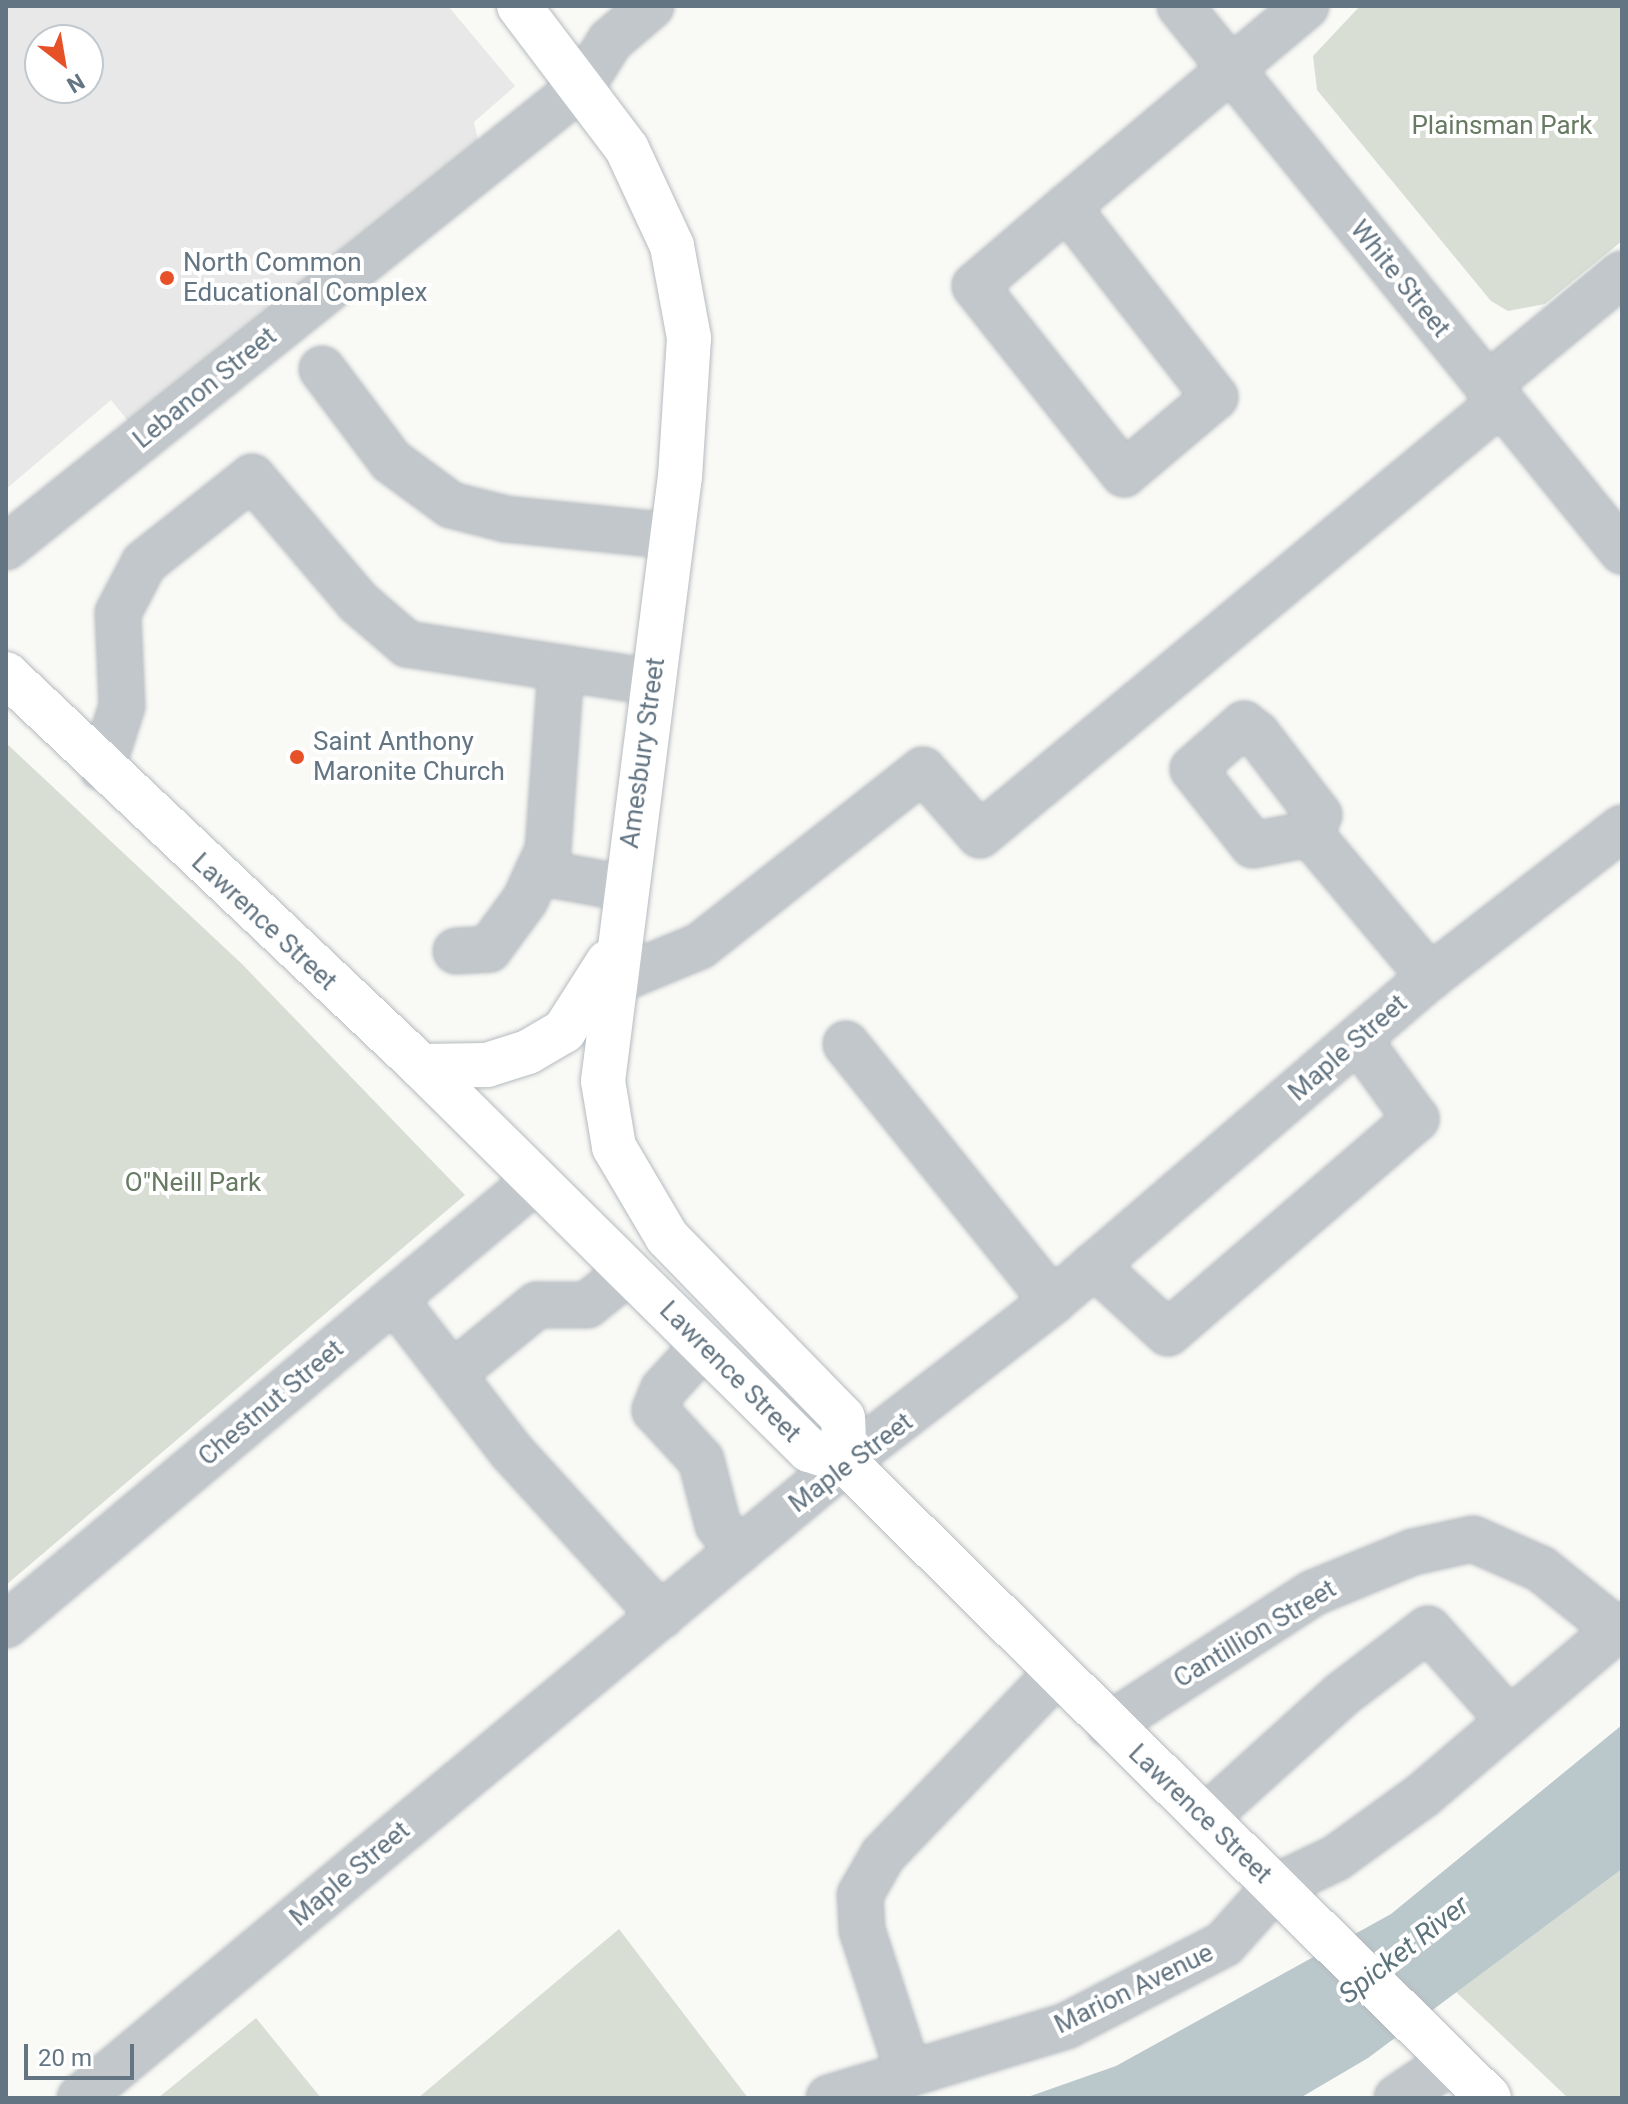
<!DOCTYPE html>
<style>
body{margin:0}
#map{position:relative;width:1628px;height:2104px;overflow:hidden;background:#f9f9f6;font-family:Roboto,sans-serif}
div>[style]{position:absolute}
.built>*{inset:0;background:#e7e8e7}
.green>*{inset:0;background:#d9ded5}
.water>*{inset:0;background:#bac7cb}
.roads{filter:drop-shadow(0 0 2px #b5bbbf) drop-shadow(0 0 2px #b5bbbf)}
.minor>*{height:44px;margin:-22px;padding:0 22px;transform-origin:22px;border-radius:22px;background:#c2c7cb}
.major>*{height:44px;margin:-22px;padding:0 22px;transform-origin:22px;border-radius:22px;background:#fff}
.dots>*{width:22px;height:22px;translate:-50% -50%;box-sizing:border-box;border:4px solid #fff;border-radius:50%}
span{translate:-50% -50%;white-space:nowrap;text-align:center;line-height:1.15;-webkit-text-stroke:8px #fff;paint-order:stroke}
.park-label{font-size:26px;color:#677a62}
.poi-label{font-size:26px;color:#637582}
.left{translate:0 -50%;text-align:left}
.street-label{font-size:26px;color:#637582}
.water-label{font-size:28px;color:#5e747c;font-style:italic}
.frame{position:absolute;inset:0;border:8px solid #637582;pointer-events:none}
.north{position:absolute;left:24px;top:24px;width:80px;height:80px;box-sizing:border-box;background:#fff;border:2px solid #c1c8cd;border-radius:50%;rotate:149deg;font-size:22px;font-weight:700;line-height:32px;text-align:center;color:#637582}
.north::after{content:'';display:block;margin:auto;width:28px;height:36px;background:#e75128;clip-path:polygon(50% 0,100% 100%,50% 72%,0 100%)}
.scale{position:absolute;left:24px;top:2044px;width:110px;height:36px;box-sizing:border-box;border:4px solid #637582;border-top:0;padding-left:10px;font-size:24px;line-height:28px;white-space:nowrap;color:#637582;-webkit-text-stroke:6px #fff;paint-order:stroke}
</style>
<div id="map">
<div class="built">
<i style="clip-path:polygon(evenodd,6px 6px,448px 6px,515px 86px,474px 122px,481px 155px,137px 432px,111px 400px,6px 489px,6px 6px,40px 40px,88px 40px,88px 88px,40px 88px,40px 40px)"></i>
</div>
<div class="green">
<i style="clip-path:polygon(1360px 6px,1622px 6px,1622px 241px,1545px 304px,1508px 311px,1491px 301px,1317px 90px,1313px 56px)"></i>
<i style="clip-path:polygon(6px 743px,242px 964px,465px 1195px,6px 1585px)"></i>
<i style="clip-path:polygon(1622px 1869px,1622px 2098px,1568px 2098px,1456px 1992px)"></i>
<i style="clip-path:polygon(619px 1929px,748px 2098px,418px 2098px)"></i>
<i style="clip-path:polygon(256px 2018px,321px 2098px,158px 2098px)"></i>
</div>
<div class="water">
<i style="clip-path:polygon(1622px 1725px,1622px 1869px,1368px 2058px,1300px 2098px,1025px 2098px,1116px 2066px,1391px 1914px)"></i>
</div>
<div class="roads">
<div class="minor">
<i style="left:1180px;top:6px;width:702px;rotate:50.96deg"></i>
<i style="left:1067px;top:207px;width:241px;rotate:52.1deg"></i>
<i style="left:1215px;top:397px;width:119px;rotate:139.8deg"></i>
<i style="left:1124px;top:474px;width:240px;rotate:-128.4deg"></i>
<i style="left:975px;top:286px;width:121px;rotate:-40.7deg"></i>
<i style="left:1067px;top:207px;width:214px;rotate:-40.1deg"></i>
<i style="left:1231px;top:69px;width:98px;rotate:-40deg"></i>
<i style="left:322px;top:369px;width:115px;rotate:53.1deg"></i>
<i style="left:391px;top:461px;width:74px;rotate:36.3deg"></i>
<i style="left:451px;top:505px;width:57px;rotate:14.3deg"></i>
<i style="left:506px;top:519px;width:167px;rotate:5.8deg"></i>
<i style="left:1487px;top:386px;width:175px;rotate:-39.7deg"></i>
<i style="left:6px;top:547px;width:738px;rotate:-38.67deg"></i>
<i style="left:582px;top:86px;width:53px;rotate:-58.1deg"></i>
<i style="left:610px;top:41px;width:54px;rotate:-40.5deg"></i>
<i style="left:102px;top:768px;width:65px;rotate:-72.1deg"></i>
<i style="left:122px;top:706px;width:93px;rotate:-92.5deg"></i>
<i style="left:118px;top:613px;width:56px;rotate:-62.5deg"></i>
<i style="left:144px;top:563px;width:138px;rotate:-38.5deg"></i>
<i style="left:252px;top:477px;width:164px;rotate:49.7deg"></i>
<i style="left:358px;top:602px;width:65px;rotate:40.6deg"></i>
<i style="left:407px;top:644px;width:249px;rotate:8.8deg"></i>
<i style="left:1310px;top:834px;width:58px;rotate:169.1deg"></i>
<i style="left:1253px;top:845px;width:97px;rotate:-128.3deg"></i>
<i style="left:1193px;top:769px;width:68px;rotate:-41.4deg"></i>
<i style="left:1244px;top:724px;width:16px;rotate:38deg"></i>
<i style="left:1257px;top:734px;width:102px;rotate:52.6deg"></i>
<i style="left:1319px;top:815px;width:21px;rotate:115deg"></i>
<i style="left:1310px;top:834px;width:187px;rotate:50deg"></i>
<i style="left:538px;top:872px;width:88px;rotate:10.4deg"></i>
<i style="left:456px;top:951px;width:33px;rotate:-3deg"></i>
<i style="left:489px;top:949px;width:61px;rotate:-53.7deg"></i>
<i style="left:525px;top:900px;width:55px;rotate:-65.3deg"></i>
<i style="left:548px;top:850px;width:180px;rotate:-85.9deg"></i>
<i style="left:613px;top:982px;width:94px;rotate:-22.5deg"></i>
<i style="left:700px;top:946px;width:284px;rotate:-38.3deg"></i>
<i style="left:923px;top:770px;width:86px;rotate:48.8deg"></i>
<i style="left:980px;top:835px;width:676px;rotate:-39.72deg"></i>
<i style="left:846px;top:1044px;width:330px;rotate:51.2deg"></i>
<i style="left:1094px;top:1265px;width:100px;rotate:42.6deg"></i>
<i style="left:1168px;top:1333px;width:328px;rotate:-40.8deg"></i>
<i style="left:1416px;top:1119px;width:99px;rotate:-125.9deg"></i>
<i style="left:394px;top:1299px;width:192px;rotate:52.4deg"></i>
<i style="left:511px;top:1451px;width:223px;rotate:47.7deg"></i>
<i style="left:703px;top:1346px;width:59px;rotate:132.3deg"></i>
<i style="left:663px;top:1390px;width:22px;rotate:112deg"></i>
<i style="left:655px;top:1410px;width:68px;rotate:47.4deg"></i>
<i style="left:701px;top:1460px;width:67px;rotate:75.3deg"></i>
<i style="left:718px;top:1525px;width:33px;rotate:50deg"></i>
<i style="left:455px;top:1372px;width:106px;rotate:-39.3deg"></i>
<i style="left:537px;top:1305px;width:50px"></i>
<i style="left:587px;top:1305px;width:53px;rotate:-38.8deg"></i>
<i style="left:6px;top:1625px;width:692px;rotate:-40.02deg"></i>
<i style="left:1109px;top:1725px;width:243px;rotate:-32.9deg"></i>
<i style="left:1313px;top:1593px;width:108px;rotate:-22.3deg"></i>
<i style="left:1413px;top:1552px;width:61px;rotate:-12.2deg"></i>
<i style="left:1473px;top:1539px;width:74px;rotate:23.8deg"></i>
<i style="left:1541px;top:1569px;width:97px;rotate:38.8deg"></i>
<i style="left:1205px;top:1818px;width:183px;rotate:-42.1deg"></i>
<i style="left:1341px;top:1695px;width:109px;rotate:-37.2deg"></i>
<i style="left:1428px;top:1629px;width:123px;rotate:48.3deg"></i>
<i style="left:909px;top:2074px;width:151px;rotate:-108.1deg"></i>
<i style="left:862px;top:1930px;width:35px;rotate:-93deg"></i>
<i style="left:860px;top:1895px;width:46px;rotate:-60.1deg"></i>
<i style="left:883px;top:1855px;width:252px;rotate:-46.3deg"></i>
<i style="left:80px;top:2098px;width:995px;rotate:-39.74deg"></i>
<i style="left:845px;top:1462px;width:263px;rotate:-37.7deg"></i>
<i style="left:1053px;top:1301px;width:497px;rotate:-40.7deg"></i>
<i style="left:1430px;top:977px;width:243px;rotate:-37.8deg"></i>
<i style="left:829px;top:2098px;width:248px;rotate:-16.9deg"></i>
<i style="left:1066px;top:2026px;width:178px;rotate:-27.4deg"></i>
<i style="left:1224px;top:1944px;width:76px;rotate:-48.2deg"></i>
<i style="left:1275px;top:1887px;width:68px;rotate:-25.4deg"></i>
<i style="left:1336px;top:1858px;width:107px;rotate:-35.9deg"></i>
<i style="left:1423px;top:1795px;width:262px;rotate:-40.5deg"></i>
<i style="left:1397px;top:2098px;width:66px;rotate:-33.9deg"></i>
</div>
<div class="major">
<i style="left:519px;top:6px;width:179px;rotate:52.9deg"></i>
<i style="left:627px;top:149px;width:107px;rotate:65.1deg"></i>
<i style="left:672px;top:246px;width:94px;rotate:79.5deg"></i>
<i style="left:689px;top:338px;width:138px;rotate:93.7deg"></i>
<i style="left:680px;top:476px;width:610px;rotate:97.25deg"></i>
<i style="left:603px;top:1081px;width:67px;rotate:80.5deg"></i>
<i style="left:614px;top:1147px;width:104px;rotate:59.5deg"></i>
<i style="left:667px;top:1237px;width:252px;rotate:45.8deg"></i>
<i style="left:843px;top:1418px;width:44px;rotate:87.4deg"></i>
<i style="left:6px;top:674px;width:571px;rotate:43.37deg"></i>
<i style="left:421px;top:1066px;width:546px;rotate:44.7deg"></i>
<i style="left:809px;top:1450px;width:38px;rotate:18deg"></i>
<i style="left:845px;top:1462px;width:905px;rotate:44.64deg"></i>
<i style="left:421px;top:1066px;width:66px;rotate:-0.9deg"></i>
<i style="left:487px;top:1065px;width:43px;rotate:-17.6deg"></i>
<i style="left:528px;top:1052px;width:42px;rotate:-30.3deg"></i>
<i style="left:564px;top:1031px;width:82px;rotate:-57.5deg"></i>
</div>
</div>
<div class="dots">
<i style="left:167px;top:278px;background:#e75128"></i>
<i style="left:297px;top:757px;background:#e75128"></i>
</div>
<div class="park-label">
<span style="left:1502px;top:126px">Plainsman Park</span>
<span style="left:193px;top:1183px">O"Neill Park</span>
</div>
<div class="poi-label">
<span class="left" style="left:183px;top:278px">North Common<br>Educational Complex</span>
<span class="left" style="left:313px;top:757px">Saint Anthony<br>Maronite Church</span>
</div>
<div class="street-label">
<span style="left:1400px;top:279px;rotate:51deg">White Street</span>
<span style="left:205px;top:388px;rotate:-39deg">Lebanon Street</span>
<span style="left:643px;top:753px;rotate:-82deg">Amesbury Street</span>
<span style="left:264px;top:922px;rotate:43deg">Lawrence Street</span>
<span style="left:1348px;top:1048px;rotate:-41deg">Maple Street</span>
<span style="left:730px;top:1372px;rotate:45deg">Lawrence Street</span>
<span style="left:271px;top:1403px;rotate:-40deg">Chestnut Street</span>
<span style="left:851px;top:1463px;rotate:-37deg">Maple Street</span>
<span style="left:1255px;top:1634px;rotate:-31deg">Cantillion Street</span>
<span style="left:1200px;top:1814px;rotate:44deg">Lawrence Street</span>
<span style="left:350px;top:1874px;rotate:-40deg">Maple Street</span>
<span style="left:1134px;top:1989px;rotate:-26deg">Marion Avenue</span>
</div>
<div class="water-label">
<span style="left:1404px;top:1950px;rotate:-38deg">Spicket River</span>
</div>
<div class="frame"></div>
<div class="north">N</div>
<div class="scale">20 m</div>
</div>
